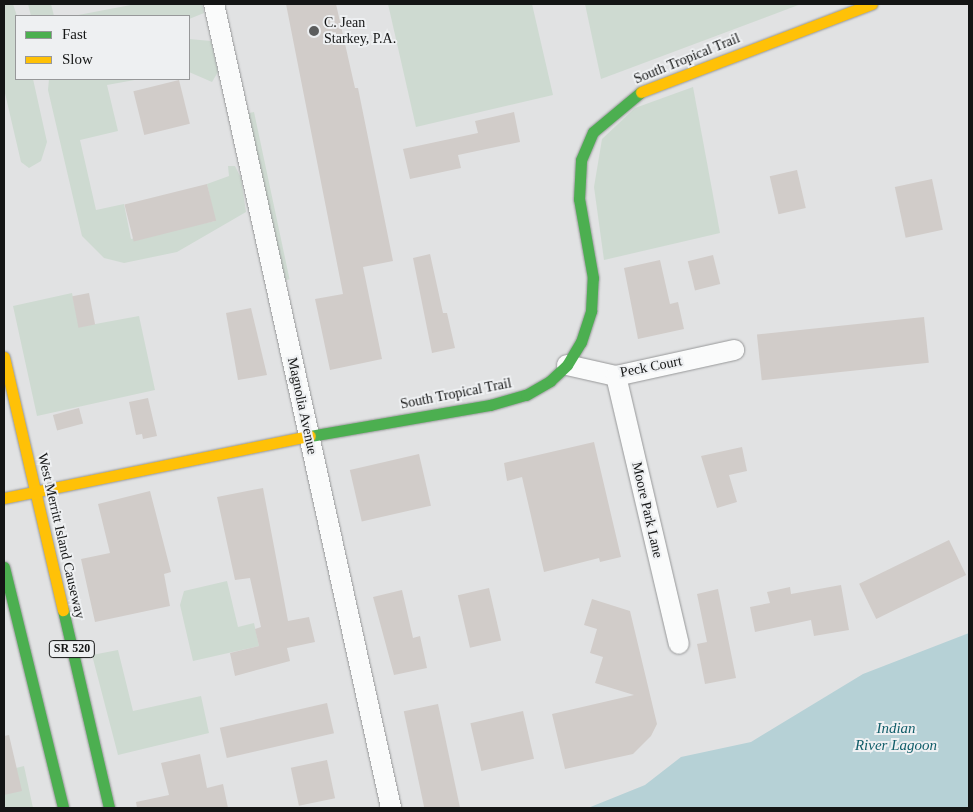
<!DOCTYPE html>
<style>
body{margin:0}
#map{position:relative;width:973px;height:812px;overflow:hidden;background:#e1e2e3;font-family:"Times New Roman",serif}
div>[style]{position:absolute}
.green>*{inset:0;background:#cedad1;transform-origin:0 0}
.water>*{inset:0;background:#b6d1d6}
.building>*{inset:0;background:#d1ccc9;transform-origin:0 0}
.roads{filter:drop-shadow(0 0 1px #979899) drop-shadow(0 0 1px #979899)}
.street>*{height:20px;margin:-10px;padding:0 10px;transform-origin:10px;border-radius:10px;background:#fafbfb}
.fast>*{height:11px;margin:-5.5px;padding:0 5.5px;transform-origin:5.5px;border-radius:5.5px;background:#4caf50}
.slow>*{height:11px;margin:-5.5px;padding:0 5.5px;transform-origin:5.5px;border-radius:5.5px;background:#ffc107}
.dots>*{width:14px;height:14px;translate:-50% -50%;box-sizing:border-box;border:2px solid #eef0f2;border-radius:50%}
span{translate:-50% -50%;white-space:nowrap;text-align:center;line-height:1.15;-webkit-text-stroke:4px #eef0f2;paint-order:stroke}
.shield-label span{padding:1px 4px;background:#eef0f2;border:1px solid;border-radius:4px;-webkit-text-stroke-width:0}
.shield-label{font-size:12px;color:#141515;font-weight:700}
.poi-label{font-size:14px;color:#141515}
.left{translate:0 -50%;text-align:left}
.street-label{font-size:14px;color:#141515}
.water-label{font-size:15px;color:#105d69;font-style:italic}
.frame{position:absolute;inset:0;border:5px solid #141515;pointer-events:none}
.legend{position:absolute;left:15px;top:15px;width:175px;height:65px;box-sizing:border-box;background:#eef0f2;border:1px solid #97989a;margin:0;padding:6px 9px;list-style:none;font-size:15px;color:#141515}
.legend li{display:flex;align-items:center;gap:10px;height:25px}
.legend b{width:25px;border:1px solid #97989a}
</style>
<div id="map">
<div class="green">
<i style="clip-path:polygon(4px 4px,13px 4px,17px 16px,16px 79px,33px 79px,47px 142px,41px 161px,29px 168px,21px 162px,4px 89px)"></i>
<i style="clip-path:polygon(28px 4px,51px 4px,54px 16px,31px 16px)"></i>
<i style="clip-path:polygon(136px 4px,202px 4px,204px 13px,189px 19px,189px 16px,73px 16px)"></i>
<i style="clip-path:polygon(388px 4px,532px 4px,553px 95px,416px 127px)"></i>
<i style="clip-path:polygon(585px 4px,801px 4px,601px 79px)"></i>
<i style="clip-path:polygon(189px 39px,211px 41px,218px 72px,212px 82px,189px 72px)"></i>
<i style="clip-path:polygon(49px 79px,140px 79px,107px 85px,118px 131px,80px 140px,96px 210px,124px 204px,131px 239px,215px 221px,207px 184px,229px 176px,228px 166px,235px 166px,241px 178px,246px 212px,177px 252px,124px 263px,104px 258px,82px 236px,48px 90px)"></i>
<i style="clip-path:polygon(693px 87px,720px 233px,604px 260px,594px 187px,602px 139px,635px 108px)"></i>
<i style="left:254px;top:112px;width:171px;height:6px;rotate:78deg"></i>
<i style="clip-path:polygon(72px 293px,79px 327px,139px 316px,155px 390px,37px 416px,13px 306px)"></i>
<i style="clip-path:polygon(227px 581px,238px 627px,254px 623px,259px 646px,193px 661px,180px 605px,184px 591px)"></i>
<i style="clip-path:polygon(118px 650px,133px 711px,201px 696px,209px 733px,118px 755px,92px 655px)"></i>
<i style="clip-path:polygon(24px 766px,33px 808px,4px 808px,4px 771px)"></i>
</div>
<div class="water">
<i style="clip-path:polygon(969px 633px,969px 808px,588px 808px,645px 785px,681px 757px,751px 742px,863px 674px)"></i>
</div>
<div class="building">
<i style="clip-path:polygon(286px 4px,336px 4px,355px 88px,358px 88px,393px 261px,363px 267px,382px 359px,330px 370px,315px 299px,343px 294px)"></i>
<i style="left:179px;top:80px;width:45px;height:47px;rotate:76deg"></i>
<i style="clip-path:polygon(514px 112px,520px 142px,458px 155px,461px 168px,410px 179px,403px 149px,478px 133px,475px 121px)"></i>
<i style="left:797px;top:170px;width:39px;height:28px;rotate:77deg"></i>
<i style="left:932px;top:179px;width:52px;height:38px;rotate:78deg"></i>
<i style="left:207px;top:184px;width:38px;height:85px;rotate:76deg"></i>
<i style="clip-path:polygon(430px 254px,443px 313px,447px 313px,455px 348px,432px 353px,413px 258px)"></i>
<i style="left:713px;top:255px;width:30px;height:26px;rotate:76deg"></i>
<i style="clip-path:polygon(660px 260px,670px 304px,678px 302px,684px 329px,638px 339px,624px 268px)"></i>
<i style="left:89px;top:293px;width:32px;height:17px;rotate:79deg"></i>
<i style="clip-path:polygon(251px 308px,267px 375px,238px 380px,226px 313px)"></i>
<i style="left:924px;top:317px;width:46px;height:168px;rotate:84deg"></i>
<i style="clip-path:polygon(148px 398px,157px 436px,143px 439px,142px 434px,136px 435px,129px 402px)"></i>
<i style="left:79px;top:408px;width:16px;height:27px;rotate:75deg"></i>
<i style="clip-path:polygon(594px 442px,621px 557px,600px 562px,599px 558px,544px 572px,522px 477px,507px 481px,504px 463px)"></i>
<i style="clip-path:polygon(742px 447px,747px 471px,729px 475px,737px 502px,717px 508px,701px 456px)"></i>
<i style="left:419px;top:454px;width:53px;height:71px;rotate:77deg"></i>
<i style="clip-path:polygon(263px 488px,288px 621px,309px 617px,315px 642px,287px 648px,290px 661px,235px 676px,230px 653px,259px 646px,255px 629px,261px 627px,250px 578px,235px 580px,217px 497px)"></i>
<i style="clip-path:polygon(150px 491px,171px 572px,164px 574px,170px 606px,95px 622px,81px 559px,110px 553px,98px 504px)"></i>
<i style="left:949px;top:540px;width:39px;height:100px;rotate:64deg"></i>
<i style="clip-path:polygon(841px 585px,849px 630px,814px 636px,811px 620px,755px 632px,750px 607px,770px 603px,767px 592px,790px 587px,791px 594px)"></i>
<i style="left:489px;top:588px;width:54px;height:32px;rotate:77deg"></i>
<i style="clip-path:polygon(718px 589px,736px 678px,705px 684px,697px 644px,707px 642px,697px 594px)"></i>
<i style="clip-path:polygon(402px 590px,413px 638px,420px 636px,427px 668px,394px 675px,373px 597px)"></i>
<i style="clip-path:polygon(592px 599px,630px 611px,657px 724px,651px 736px,633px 754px,565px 769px,552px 714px,634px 695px,595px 683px,603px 657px,590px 653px,597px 629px,584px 625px)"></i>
<i style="left:327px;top:703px;width:31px;height:110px;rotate:77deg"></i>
<i style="left:438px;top:704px;width:107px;height:35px;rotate:78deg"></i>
<i style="left:523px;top:711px;width:49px;height:54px;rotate:77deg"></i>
<i style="clip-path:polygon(9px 735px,22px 791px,4px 795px,4px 736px)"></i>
<i style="clip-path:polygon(200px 754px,207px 788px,223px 784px,228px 808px,137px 808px,136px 802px,169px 795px,161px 763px)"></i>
<i style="left:327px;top:760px;width:39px;height:37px;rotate:78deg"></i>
</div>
<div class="roads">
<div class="street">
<i style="left:214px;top:4px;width:823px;rotate:77.58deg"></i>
<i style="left:567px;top:365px;width:50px;rotate:12.7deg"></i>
<i style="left:616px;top:376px;width:121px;rotate:-12.4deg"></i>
<i style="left:616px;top:376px;width:275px;rotate:76.8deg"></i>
</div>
<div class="fast">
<i style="left:310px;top:436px;width:183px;rotate:-9.8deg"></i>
<i style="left:490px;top:405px;width:37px;rotate:-16deg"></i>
<i style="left:526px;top:395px;width:28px;rotate:-30deg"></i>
<i style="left:550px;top:381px;width:23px;rotate:-43deg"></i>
<i style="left:567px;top:365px;width:27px;rotate:-59deg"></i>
<i style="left:581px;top:342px;width:33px;rotate:-72deg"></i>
<i style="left:591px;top:311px;width:33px;rotate:-87deg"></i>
<i style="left:593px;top:278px;width:80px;rotate:-100deg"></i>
<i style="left:579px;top:199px;width:39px;rotate:-87deg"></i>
<i style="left:581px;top:160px;width:30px;rotate:-67deg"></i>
<i style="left:593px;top:132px;width:62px;rotate:-39.8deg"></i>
<i style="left:4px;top:567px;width:248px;rotate:76.2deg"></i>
<i style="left:63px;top:610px;width:203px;rotate:76.9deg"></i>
</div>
<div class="slow">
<i style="left:641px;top:92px;width:247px;rotate:-20.9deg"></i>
<i style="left:4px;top:357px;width:260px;rotate:76.9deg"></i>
<i style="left:4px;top:498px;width:312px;rotate:-11.5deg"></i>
</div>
</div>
<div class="dots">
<i style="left:314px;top:31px;background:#5c5d5d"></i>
</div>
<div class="shield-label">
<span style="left:72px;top:649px">SR 520</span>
</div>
<div class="poi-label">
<span class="left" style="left:324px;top:31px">C. Jean<br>Starkey, P.A.</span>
</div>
<div class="street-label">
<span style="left:687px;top:59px;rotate:-22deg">South Tropical Trail</span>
<span style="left:651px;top:367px;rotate:-11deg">Peck Court</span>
<span style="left:456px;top:394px;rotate:-11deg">South Tropical Trail</span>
<span style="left:302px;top:406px;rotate:78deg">Magnolia Avenue</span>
<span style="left:647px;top:510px;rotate:77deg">Moore Park Lane</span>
<span style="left:61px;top:536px;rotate:77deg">West Merritt Island Causeway</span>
</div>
<div class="water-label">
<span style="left:896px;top:737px">Indian<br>River Lagoon</span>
</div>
<div class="frame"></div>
<ul class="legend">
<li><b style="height:6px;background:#4caf50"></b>Fast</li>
<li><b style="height:6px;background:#ffc107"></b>Slow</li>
</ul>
</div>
